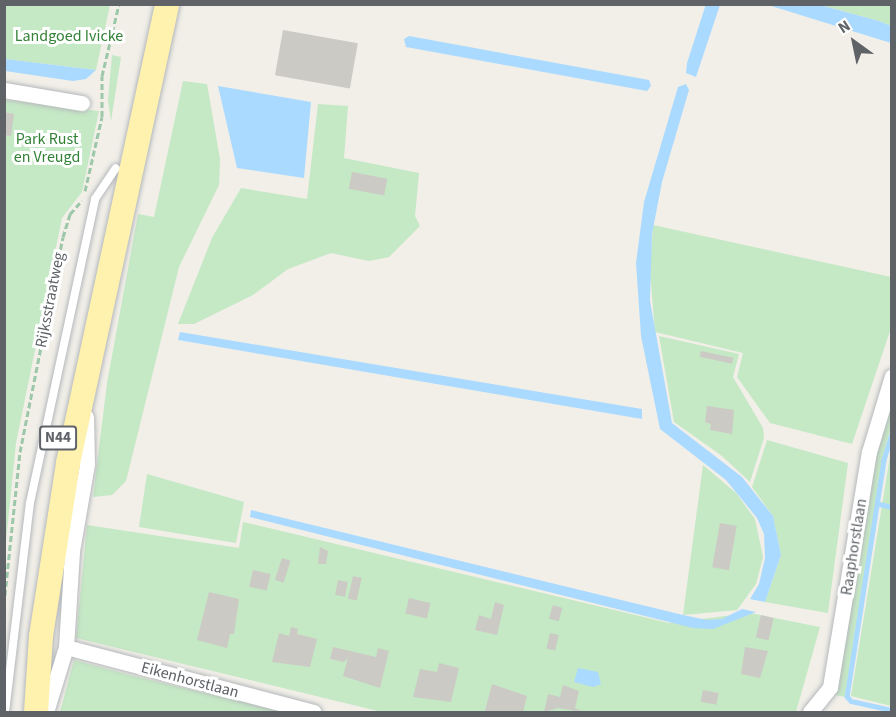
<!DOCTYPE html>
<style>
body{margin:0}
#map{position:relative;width:896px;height:717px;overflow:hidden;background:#f1efe8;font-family:"Source Sans 3",sans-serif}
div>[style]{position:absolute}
.green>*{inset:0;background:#c5e8c5}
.water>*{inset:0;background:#aadaff}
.stream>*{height:4.5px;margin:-2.25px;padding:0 2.25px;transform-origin:2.25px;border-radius:2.25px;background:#aadaff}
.building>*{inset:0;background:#cccac5;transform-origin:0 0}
.path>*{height:3px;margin-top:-1.5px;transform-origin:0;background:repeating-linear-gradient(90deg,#9cc7a9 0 6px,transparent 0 9px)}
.roads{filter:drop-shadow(0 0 2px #b5b8bc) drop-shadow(0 0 2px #b5b8bc)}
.lane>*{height:8px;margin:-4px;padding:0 4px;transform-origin:4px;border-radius:4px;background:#fff}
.street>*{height:15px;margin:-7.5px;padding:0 7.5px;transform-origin:7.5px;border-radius:7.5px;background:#fff}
.primary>*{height:24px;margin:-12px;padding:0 12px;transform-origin:12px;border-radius:12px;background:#fff2af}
span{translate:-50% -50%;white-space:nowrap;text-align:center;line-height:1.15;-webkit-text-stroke:6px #fff;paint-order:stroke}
.shield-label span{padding:2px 4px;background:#fff;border:2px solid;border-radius:4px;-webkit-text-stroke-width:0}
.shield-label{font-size:15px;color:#5f6368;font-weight:700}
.park-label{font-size:16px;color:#348238}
.street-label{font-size:16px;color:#5f6368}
.frame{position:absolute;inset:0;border:6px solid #5f6368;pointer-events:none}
.north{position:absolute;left:824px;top:12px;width:60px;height:60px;-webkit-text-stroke:4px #fff;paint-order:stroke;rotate:327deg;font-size:16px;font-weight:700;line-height:24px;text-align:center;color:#5f6368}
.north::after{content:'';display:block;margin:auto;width:21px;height:27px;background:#5f6368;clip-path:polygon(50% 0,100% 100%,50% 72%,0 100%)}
</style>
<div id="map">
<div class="green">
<i style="clip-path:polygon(5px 5px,110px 5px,96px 70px,5px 59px)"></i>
<i style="clip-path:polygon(820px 5px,891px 5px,891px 26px,879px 21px)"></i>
<i style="clip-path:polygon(112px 55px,121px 57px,111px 121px,108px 100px)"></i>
<i style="clip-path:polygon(183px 81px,207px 84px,220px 159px,219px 185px,179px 267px,126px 481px,112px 495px,93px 497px,107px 383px,138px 214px,154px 217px)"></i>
<i style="clip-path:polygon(5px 100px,99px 111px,82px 192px,62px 218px,16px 443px,5px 551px)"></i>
<i style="clip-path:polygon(318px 104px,348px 106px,344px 158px,419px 173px,415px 216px,420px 226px,389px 257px,369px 261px,331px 253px,288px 269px,253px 295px,194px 324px,178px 324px,212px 238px,241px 188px,307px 199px)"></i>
<i style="clip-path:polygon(653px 225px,891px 277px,891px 328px,852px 444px,770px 423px,737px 377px,743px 353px,655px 332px,650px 271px)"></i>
<i style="clip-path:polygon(659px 336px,739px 354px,733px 377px,763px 428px,764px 438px,750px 482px,722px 456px,674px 422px)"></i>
<i style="clip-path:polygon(891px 393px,891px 427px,882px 461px,845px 697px,835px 695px,873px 456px)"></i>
<i style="clip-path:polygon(767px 440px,848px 463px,828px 613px,765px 602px,781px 555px,773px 516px,752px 487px)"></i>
<i style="clip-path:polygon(891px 450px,891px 706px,851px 696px)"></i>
<i style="clip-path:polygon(703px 465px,736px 493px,755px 519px,763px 557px,756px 584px,737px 610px,683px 615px)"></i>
<i style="clip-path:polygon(147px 474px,244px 502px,236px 543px,139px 527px)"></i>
<i style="clip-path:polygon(243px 522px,669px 623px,750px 613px,820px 627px,796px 712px,382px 712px,76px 638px,87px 525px,239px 548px)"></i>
<i style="clip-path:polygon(74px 660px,134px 676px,284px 712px,60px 712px)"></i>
</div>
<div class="water">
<i style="clip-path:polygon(706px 4px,720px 5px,696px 77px,686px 73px,687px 63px)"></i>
<i style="clip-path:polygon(768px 5px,820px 5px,879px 21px,891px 26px,891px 43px)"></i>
<i style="clip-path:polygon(409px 36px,649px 80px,651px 86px,647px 91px,406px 47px,404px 39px)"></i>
<i style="clip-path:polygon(5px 59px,96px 70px,86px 79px,73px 81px,5px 71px)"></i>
<i style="clip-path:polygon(686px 84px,689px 90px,662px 182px,652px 234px,650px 301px,672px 423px,742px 477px,773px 516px,781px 555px,765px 602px,750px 599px,759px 584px,765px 558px,764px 534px,757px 518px,726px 480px,660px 429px,641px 336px,636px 263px,644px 202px,678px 87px)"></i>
<i style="clip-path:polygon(218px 86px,311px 102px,304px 178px,237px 168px)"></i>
<i style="clip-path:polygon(180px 332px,642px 409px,642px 419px,178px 340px)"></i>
<i style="clip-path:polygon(251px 510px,683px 615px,707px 620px,722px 619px,742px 609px,756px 612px,713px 629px,693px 628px,250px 517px)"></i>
<i style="clip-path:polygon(578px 668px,598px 672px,601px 684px,593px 687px,574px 682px)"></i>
</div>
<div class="stream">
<i style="left:892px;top:434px;width:28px;rotate:107deg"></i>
<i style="left:884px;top:461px;width:238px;rotate:98.9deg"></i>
<i style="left:847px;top:696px;width:6px;rotate:51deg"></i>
<i style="left:851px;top:701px;width:42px;rotate:12.4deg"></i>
<i style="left:879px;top:504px;width:13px;rotate:13deg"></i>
</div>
<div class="building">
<i style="left:283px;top:30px;width:76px;height:46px;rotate:10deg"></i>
<i style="clip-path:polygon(4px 112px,14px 114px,11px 136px,4px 135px)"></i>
<i style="left:352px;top:172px;width:36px;height:17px;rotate:11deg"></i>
<i style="left:701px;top:351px;width:33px;height:6px;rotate:12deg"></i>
<i style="clip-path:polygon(707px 406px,734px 410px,732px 434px,710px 430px,711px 424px,705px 422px)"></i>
<i style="left:720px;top:523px;width:17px;height:45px;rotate:10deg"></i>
<i style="clip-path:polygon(320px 547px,328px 551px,326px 564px,318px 564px)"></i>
<i style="left:282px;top:558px;width:9px;height:23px;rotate:18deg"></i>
<i style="left:253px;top:570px;width:18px;height:17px;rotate:13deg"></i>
<i style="left:353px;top:576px;width:9px;height:23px;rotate:13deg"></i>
<i style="left:338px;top:580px;width:10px;height:15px;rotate:11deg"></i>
<i style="clip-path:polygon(209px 592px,239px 599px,234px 634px,230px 634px,227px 648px,197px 640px)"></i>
<i style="left:409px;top:598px;width:22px;height:16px;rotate:13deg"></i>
<i style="clip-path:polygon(495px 602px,504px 605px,497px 635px,475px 630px,479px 615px,491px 619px)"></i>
<i style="left:553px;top:605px;width:10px;height:14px;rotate:17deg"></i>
<i style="left:761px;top:615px;width:13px;height:23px;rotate:13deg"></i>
<i style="clip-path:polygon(291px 627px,298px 629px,297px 634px,317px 639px,310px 667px,272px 662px,279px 633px,289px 636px)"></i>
<i style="left:550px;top:633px;width:9px;height:16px;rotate:13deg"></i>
<i style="clip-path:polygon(333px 647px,376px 657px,378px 648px,389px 651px,380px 688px,343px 676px,348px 658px,344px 662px,330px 659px)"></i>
<i style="clip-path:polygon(745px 647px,768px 651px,760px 678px,741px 674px)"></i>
<i style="clip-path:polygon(439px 663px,459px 668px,451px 702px,413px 697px,420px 669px,437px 672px)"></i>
<i style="clip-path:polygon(492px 684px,527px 696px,523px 712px,485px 711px)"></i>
<i style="clip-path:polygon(563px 685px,579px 691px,575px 708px,583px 712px,558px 708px,544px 712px,548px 694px,560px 697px)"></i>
<i style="left:703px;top:690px;width:16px;height:12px;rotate:11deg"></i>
</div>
<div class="path">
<i style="left:85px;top:191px;width:76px;rotate:-77.1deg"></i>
<i style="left:102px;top:117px;width:41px;rotate:-90deg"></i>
<i style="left:102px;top:76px;width:74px;rotate:-76.7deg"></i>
<i style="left:4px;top:604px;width:153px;rotate:-84deg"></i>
<i style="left:20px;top:452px;width:219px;rotate:-78.7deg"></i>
<i style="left:63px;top:237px;width:24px;rotate:-73deg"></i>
<i style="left:70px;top:214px;width:18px;rotate:-49deg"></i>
</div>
<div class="roads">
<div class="lane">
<i style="left:5px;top:712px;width:210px;rotate:-83.2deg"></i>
<i style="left:30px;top:503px;width:311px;rotate:-77.9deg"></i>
<i style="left:95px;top:199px;width:37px;rotate:-56deg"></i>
</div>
<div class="street">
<i style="left:4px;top:90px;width:79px;rotate:9.5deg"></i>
<i style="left:66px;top:647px;width:256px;rotate:14.7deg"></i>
<i style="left:46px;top:712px;width:68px;rotate:-72.9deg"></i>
<i style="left:66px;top:647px;width:96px;rotate:-86.4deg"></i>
<i style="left:72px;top:551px;width:88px;rotate:-80.2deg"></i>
<i style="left:87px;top:464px;width:47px;rotate:-91.2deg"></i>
<i style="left:810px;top:712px;width:32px;rotate:-51deg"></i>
<i style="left:830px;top:687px;width:238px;rotate:-80.6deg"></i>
<i style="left:869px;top:452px;width:79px;rotate:-73.2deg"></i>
</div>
<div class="primary">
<i style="left:36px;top:712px;width:76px;rotate:-86.2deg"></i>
<i style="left:41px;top:636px;width:175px;rotate:-81.1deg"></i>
<i style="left:68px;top:463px;width:470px;rotate:-77.8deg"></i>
</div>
</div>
<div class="shield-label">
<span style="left:58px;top:438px">N44</span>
</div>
<div class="park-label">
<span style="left:69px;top:36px">Landgoed Ivicke</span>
<span style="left:47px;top:148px">Park Rust<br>en Vreugd</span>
</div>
<div class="street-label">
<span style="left:50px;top:300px;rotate:-79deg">Rijksstraatweg</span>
<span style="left:854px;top:547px;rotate:-81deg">Raaphorstlaan</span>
<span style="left:190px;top:680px;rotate:15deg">Eikenhorstlaan</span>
</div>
<div class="frame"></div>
<div class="north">N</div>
</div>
